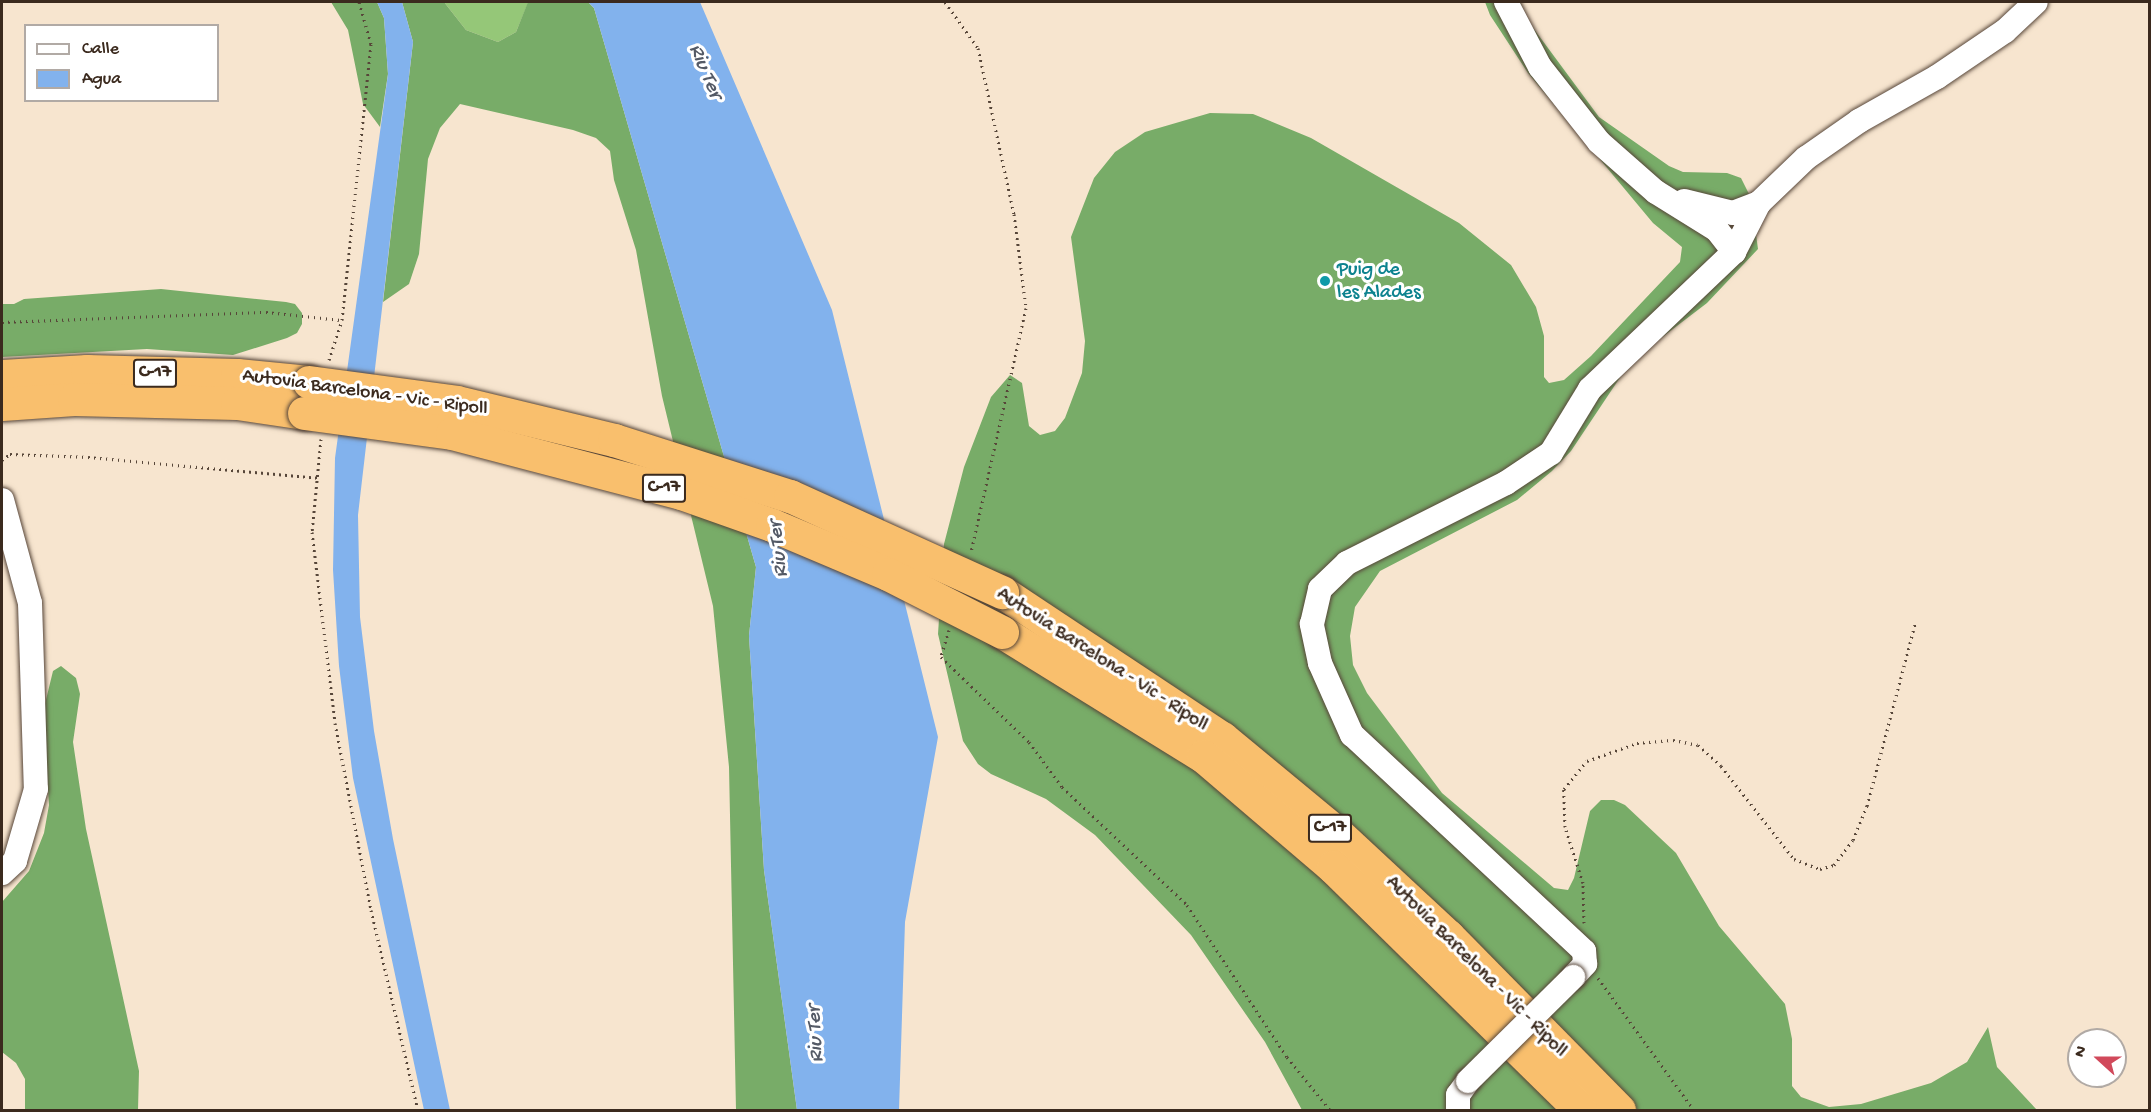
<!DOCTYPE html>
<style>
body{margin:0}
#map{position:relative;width:2151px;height:1112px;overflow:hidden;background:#f7e5cf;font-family:"Gochi Hand",sans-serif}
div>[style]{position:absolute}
.green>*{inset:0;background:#95c778}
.forest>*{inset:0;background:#78ac68}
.water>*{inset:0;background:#82b2ed}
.path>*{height:3px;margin-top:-1.5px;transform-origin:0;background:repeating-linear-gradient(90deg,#574639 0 1.5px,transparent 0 6px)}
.roads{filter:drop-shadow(0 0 2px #574639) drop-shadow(0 0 2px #574639)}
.minor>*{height:24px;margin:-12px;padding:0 12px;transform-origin:12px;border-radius:12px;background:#fff}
.highway>*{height:33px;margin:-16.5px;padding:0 16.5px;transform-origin:16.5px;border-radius:16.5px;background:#f9bf6d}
.bridges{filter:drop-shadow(0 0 2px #574639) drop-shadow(0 0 2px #574639)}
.minor-bridge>*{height:24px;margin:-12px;padding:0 12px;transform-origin:12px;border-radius:12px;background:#fff}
.highway-bridge>*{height:33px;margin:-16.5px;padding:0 16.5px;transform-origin:16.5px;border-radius:16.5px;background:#f9bf6d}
.dots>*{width:16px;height:16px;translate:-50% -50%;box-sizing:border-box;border:3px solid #fff;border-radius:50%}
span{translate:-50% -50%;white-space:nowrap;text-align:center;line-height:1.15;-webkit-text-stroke:6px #fff;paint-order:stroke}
.shield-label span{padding:2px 4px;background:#fff;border:2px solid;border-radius:4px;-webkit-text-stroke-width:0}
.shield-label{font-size:18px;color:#3b2a1e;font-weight:700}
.culture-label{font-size:20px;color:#0d838f}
.left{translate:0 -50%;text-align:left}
.street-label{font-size:20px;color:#3b2a1e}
.water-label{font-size:21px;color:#545a66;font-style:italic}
.frame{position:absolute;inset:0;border:3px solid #3b2a1e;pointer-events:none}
.legend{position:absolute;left:24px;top:24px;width:195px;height:78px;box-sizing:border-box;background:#fff;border:2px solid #b1aaa5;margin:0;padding:8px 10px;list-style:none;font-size:18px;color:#3b2a1e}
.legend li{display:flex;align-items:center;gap:12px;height:30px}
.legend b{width:30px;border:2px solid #b1aaa5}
.north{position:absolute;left:2067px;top:1028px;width:60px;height:60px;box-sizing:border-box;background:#fff;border:2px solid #b1aaa5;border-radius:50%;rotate:291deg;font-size:16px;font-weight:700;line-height:24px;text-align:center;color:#3b2a1e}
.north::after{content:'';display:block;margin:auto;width:21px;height:27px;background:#d1495b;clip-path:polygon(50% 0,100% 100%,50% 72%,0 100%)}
</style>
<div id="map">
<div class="green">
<i style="clip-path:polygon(444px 2px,528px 2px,528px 3px,516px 32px,498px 42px,466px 30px)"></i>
</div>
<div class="forest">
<i style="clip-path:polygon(331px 2px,377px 2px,384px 18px,388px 74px,380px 127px,363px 104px,348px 30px)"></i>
<i style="clip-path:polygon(402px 2px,444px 2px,466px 30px,498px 42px,516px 32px,528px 2px,588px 2px,594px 8px,756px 567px,749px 636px,764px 870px,797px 1110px,736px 1110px,729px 767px,713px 606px,662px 396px,636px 250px,614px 180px,610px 151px,596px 138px,573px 130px,460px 104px,440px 128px,428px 159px,419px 254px,409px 284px,383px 302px,413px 42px)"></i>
<i style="clip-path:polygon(1485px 2px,1520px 2px,1528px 21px,1599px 117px,1669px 166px,1683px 172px,1727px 173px,1741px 178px,1751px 198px,1758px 249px,1707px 303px,1631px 361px,1571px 451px,1552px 471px,1517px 500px,1380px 571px,1355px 607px,1350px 636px,1353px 665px,1367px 693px,1442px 793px,1554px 888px,1568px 890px,1574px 878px,1590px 811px,1601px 800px,1614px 800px,1625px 805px,1676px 853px,1719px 926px,1785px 1004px,1792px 1039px,1792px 1086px,1801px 1097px,1829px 1107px,1861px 1104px,1931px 1083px,1967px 1062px,1988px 1027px,1997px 1067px,2037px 1110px,1302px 1110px,1265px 1042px,1191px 935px,1095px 835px,1046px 799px,991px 774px,978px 764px,963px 741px,938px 634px,944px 544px,964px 467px,991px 397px,1010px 375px,1022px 383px,1029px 426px,1040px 435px,1055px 431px,1065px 418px,1082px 373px,1085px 341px,1071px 237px,1094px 178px,1115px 152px,1145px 132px,1210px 113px,1253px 114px,1311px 138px,1459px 223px,1511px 265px,1536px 307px,1544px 336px,1544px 377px,1549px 383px,1564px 380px,1591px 356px,1680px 262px,1682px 247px,1653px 223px,1528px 73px,1490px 15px)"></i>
<i style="clip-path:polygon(161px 289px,286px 302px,295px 304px,302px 313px,302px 324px,297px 333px,287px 338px,233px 355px,147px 349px,2px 357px,2px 304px,14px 304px,24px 299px)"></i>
<i style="clip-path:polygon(61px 666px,76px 678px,80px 694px,73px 742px,86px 829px,139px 1071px,138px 1110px,25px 1110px,25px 1079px,16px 1063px,2px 1052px,2px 902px,29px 871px,44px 833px,49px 805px,43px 712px,53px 671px)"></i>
</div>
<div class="water">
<i style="clip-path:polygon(377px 2px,402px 2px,413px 42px,358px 515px,360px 617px,374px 731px,393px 839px,450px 1110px,424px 1110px,353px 778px,339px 666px,333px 570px,335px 458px,388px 74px,384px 18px)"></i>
<i style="clip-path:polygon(588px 2px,700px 2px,832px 310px,938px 737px,905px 922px,899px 1110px,797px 1110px,764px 870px,749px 636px,756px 567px,594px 8px)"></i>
</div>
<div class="path">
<i style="left:945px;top:2px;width:57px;rotate:54.3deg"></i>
<i style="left:978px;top:48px;width:170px;rotate:77.8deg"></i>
<i style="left:1014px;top:214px;width:95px;rotate:82.7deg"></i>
<i style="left:1026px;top:308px;width:250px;rotate:102.7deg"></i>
<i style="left:2px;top:322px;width:264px;rotate:-2.2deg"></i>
<i style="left:266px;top:312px;width:76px;rotate:6deg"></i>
<i style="left:329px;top:360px;width:42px;rotate:-72deg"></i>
<i style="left:342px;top:320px;width:278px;rotate:-84deg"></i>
<i style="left:371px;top:44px;width:44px;rotate:-105.9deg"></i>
<i style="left:321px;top:439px;width:93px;rotate:95.5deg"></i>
<i style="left:312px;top:532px;width:192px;rotate:83.1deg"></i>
<i style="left:335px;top:723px;width:190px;rotate:79.1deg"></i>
<i style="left:371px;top:910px;width:205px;rotate:76.8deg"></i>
<i style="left:2px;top:460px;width:10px;rotate:-37deg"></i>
<i style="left:10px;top:454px;width:78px;rotate:2.2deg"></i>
<i style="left:88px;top:457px;width:230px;rotate:5.2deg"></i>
<i style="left:949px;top:630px;width:28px;rotate:107deg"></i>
<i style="left:941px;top:657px;width:122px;rotate:44deg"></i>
<i style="left:1029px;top:742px;width:56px;rotate:53.7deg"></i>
<i style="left:1062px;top:787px;width:172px;rotate:43.3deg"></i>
<i style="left:1187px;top:905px;width:182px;rotate:56.7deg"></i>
<i style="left:1287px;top:1057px;width:68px;rotate:50.9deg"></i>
<i style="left:1584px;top:923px;width:40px;rotate:-91.4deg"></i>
<i style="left:1583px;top:883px;width:59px;rotate:-107.8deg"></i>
<i style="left:1565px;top:827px;width:38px;rotate:-92deg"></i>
<i style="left:1564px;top:789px;width:36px;rotate:-51deg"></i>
<i style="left:1587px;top:761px;width:53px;rotate:-19.8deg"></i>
<i style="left:1637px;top:743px;width:36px;rotate:-5deg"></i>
<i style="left:1673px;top:740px;width:25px;rotate:11deg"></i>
<i style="left:1698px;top:745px;width:31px;rotate:42deg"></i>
<i style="left:1721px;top:766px;width:118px;rotate:51.9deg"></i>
<i style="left:1794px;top:859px;width:28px;rotate:21deg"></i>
<i style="left:1820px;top:869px;width:15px;rotate:-16deg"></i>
<i style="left:1834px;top:865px;width:31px;rotate:-53deg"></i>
<i style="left:1853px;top:840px;width:37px;rotate:-68deg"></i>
<i style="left:1867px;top:806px;width:188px;rotate:-75.2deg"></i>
<i style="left:1598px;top:978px;width:163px;rotate:54deg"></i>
</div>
<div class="roads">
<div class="minor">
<i style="left:1506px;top:2px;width:73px;rotate:62.4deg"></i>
<i style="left:1540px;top:67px;width:95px;rotate:51.8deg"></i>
<i style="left:1599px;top:142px;width:76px;rotate:41.3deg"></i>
<i style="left:1656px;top:192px;width:72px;rotate:31.9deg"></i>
<i style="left:1717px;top:230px;width:28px;rotate:52deg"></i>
<i style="left:1684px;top:201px;width:50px;rotate:13.8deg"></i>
<i style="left:1733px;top:213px;width:28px;rotate:-21deg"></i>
<i style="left:2px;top:500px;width:107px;rotate:74.8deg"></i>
<i style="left:30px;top:603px;width:186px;rotate:88.2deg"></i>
<i style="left:36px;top:789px;width:75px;rotate:106.3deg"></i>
<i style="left:15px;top:861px;width:18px;rotate:137deg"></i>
<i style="left:1573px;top:977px;width:18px;rotate:-47deg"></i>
<i style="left:1585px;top:964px;width:13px;rotate:-94deg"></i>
<i style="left:1584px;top:951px;width:317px;rotate:-137deg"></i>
<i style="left:1352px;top:735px;width:79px;rotate:-114deg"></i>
<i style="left:1320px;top:663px;width:40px;rotate:-102deg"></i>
<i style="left:1312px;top:624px;width:36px;rotate:-77deg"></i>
<i style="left:1320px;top:589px;width:37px;rotate:-44deg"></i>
<i style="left:1347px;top:563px;width:178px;rotate:-26.7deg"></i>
<i style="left:1506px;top:483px;width:54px;rotate:-33.7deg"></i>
<i style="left:1551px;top:453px;width:75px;rotate:-58.6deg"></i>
<i style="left:1590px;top:389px;width:199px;rotate:-43.6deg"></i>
<i style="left:1734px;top:252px;width:55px;rotate:-63deg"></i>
<i style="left:1759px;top:203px;width:65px;rotate:-43.8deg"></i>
<i style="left:1806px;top:158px;width:65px;rotate:-34.9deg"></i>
<i style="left:1859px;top:121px;width:90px;rotate:-29.4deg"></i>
<i style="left:1937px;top:77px;width:82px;rotate:-34.1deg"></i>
<i style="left:2005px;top:31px;width:42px;rotate:-43.1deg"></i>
<i style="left:1458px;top:1110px;width:15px;rotate:-90deg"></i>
<i style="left:1458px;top:1095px;width:17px;rotate:-54deg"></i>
</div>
<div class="highway">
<i style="left:2px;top:376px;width:85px;rotate:-3.4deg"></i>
<i style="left:87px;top:371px;width:150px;rotate:1.5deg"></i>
<i style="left:237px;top:375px;width:72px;rotate:5.6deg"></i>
<i style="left:2px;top:404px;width:72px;rotate:-4deg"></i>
<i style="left:74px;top:399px;width:163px;rotate:1.4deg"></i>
<i style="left:237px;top:403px;width:68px;rotate:8.5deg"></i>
<i style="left:1002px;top:592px;width:264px;rotate:33.6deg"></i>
<i style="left:1222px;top:738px;width:149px;rotate:39.6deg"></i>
<i style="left:1337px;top:833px;width:151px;rotate:42.9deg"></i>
<i style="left:1448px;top:936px;width:244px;rotate:45.5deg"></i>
<i style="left:1002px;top:632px;width:236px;rotate:31.7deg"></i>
<i style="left:1203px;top:756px;width:171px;rotate:40.5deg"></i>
<i style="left:1333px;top:867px;width:346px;rotate:44.5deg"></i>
</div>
</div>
<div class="bridges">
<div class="minor-bridge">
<i style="left:1468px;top:1081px;width:148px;rotate:-44.7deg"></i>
</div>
<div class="highway-bridge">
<i style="left:309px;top:382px;width:149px;rotate:7.7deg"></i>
<i style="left:457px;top:402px;width:162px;rotate:13.6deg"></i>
<i style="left:614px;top:440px;width:185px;rotate:17.7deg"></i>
<i style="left:790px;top:496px;width:233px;rotate:24.4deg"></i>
<i style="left:304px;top:413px;width:149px;rotate:7.7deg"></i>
<i style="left:452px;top:433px;width:237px;rotate:14.7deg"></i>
<i style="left:681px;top:493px;width:96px;rotate:19.4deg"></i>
<i style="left:772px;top:525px;width:126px;rotate:22.9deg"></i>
<i style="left:888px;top:574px;width:128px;rotate:27deg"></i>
</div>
</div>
<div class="dots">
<i style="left:1325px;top:281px;background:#0f9aa8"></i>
</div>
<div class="shield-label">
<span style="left:155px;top:373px">C-17</span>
<span style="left:664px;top:488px">C-17</span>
<span style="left:1330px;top:828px">C-17</span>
</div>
<div class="culture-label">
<span class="left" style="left:1337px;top:282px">Puig de<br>les Alades</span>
</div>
<div class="street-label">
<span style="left:365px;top:393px;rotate:8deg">Autovia Barcelona - Vic - Ripoll</span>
<span style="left:1102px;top:660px;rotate:33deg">Autovia Barcelona - Vic - Ripoll</span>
<span style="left:1476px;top:967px;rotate:45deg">Autovia Barcelona - Vic - Ripoll</span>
</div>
<div class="water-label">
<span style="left:704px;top:72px;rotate:67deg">Riu Ter</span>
<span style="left:780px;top:549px;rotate:-96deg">Riu Ter</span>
<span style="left:817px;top:1034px;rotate:-93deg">Riu Ter</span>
</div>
<div class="frame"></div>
<ul class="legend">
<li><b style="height:8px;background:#fff"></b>Calle</li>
<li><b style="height:16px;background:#82b2ed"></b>Agua</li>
</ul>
<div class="north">N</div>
</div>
